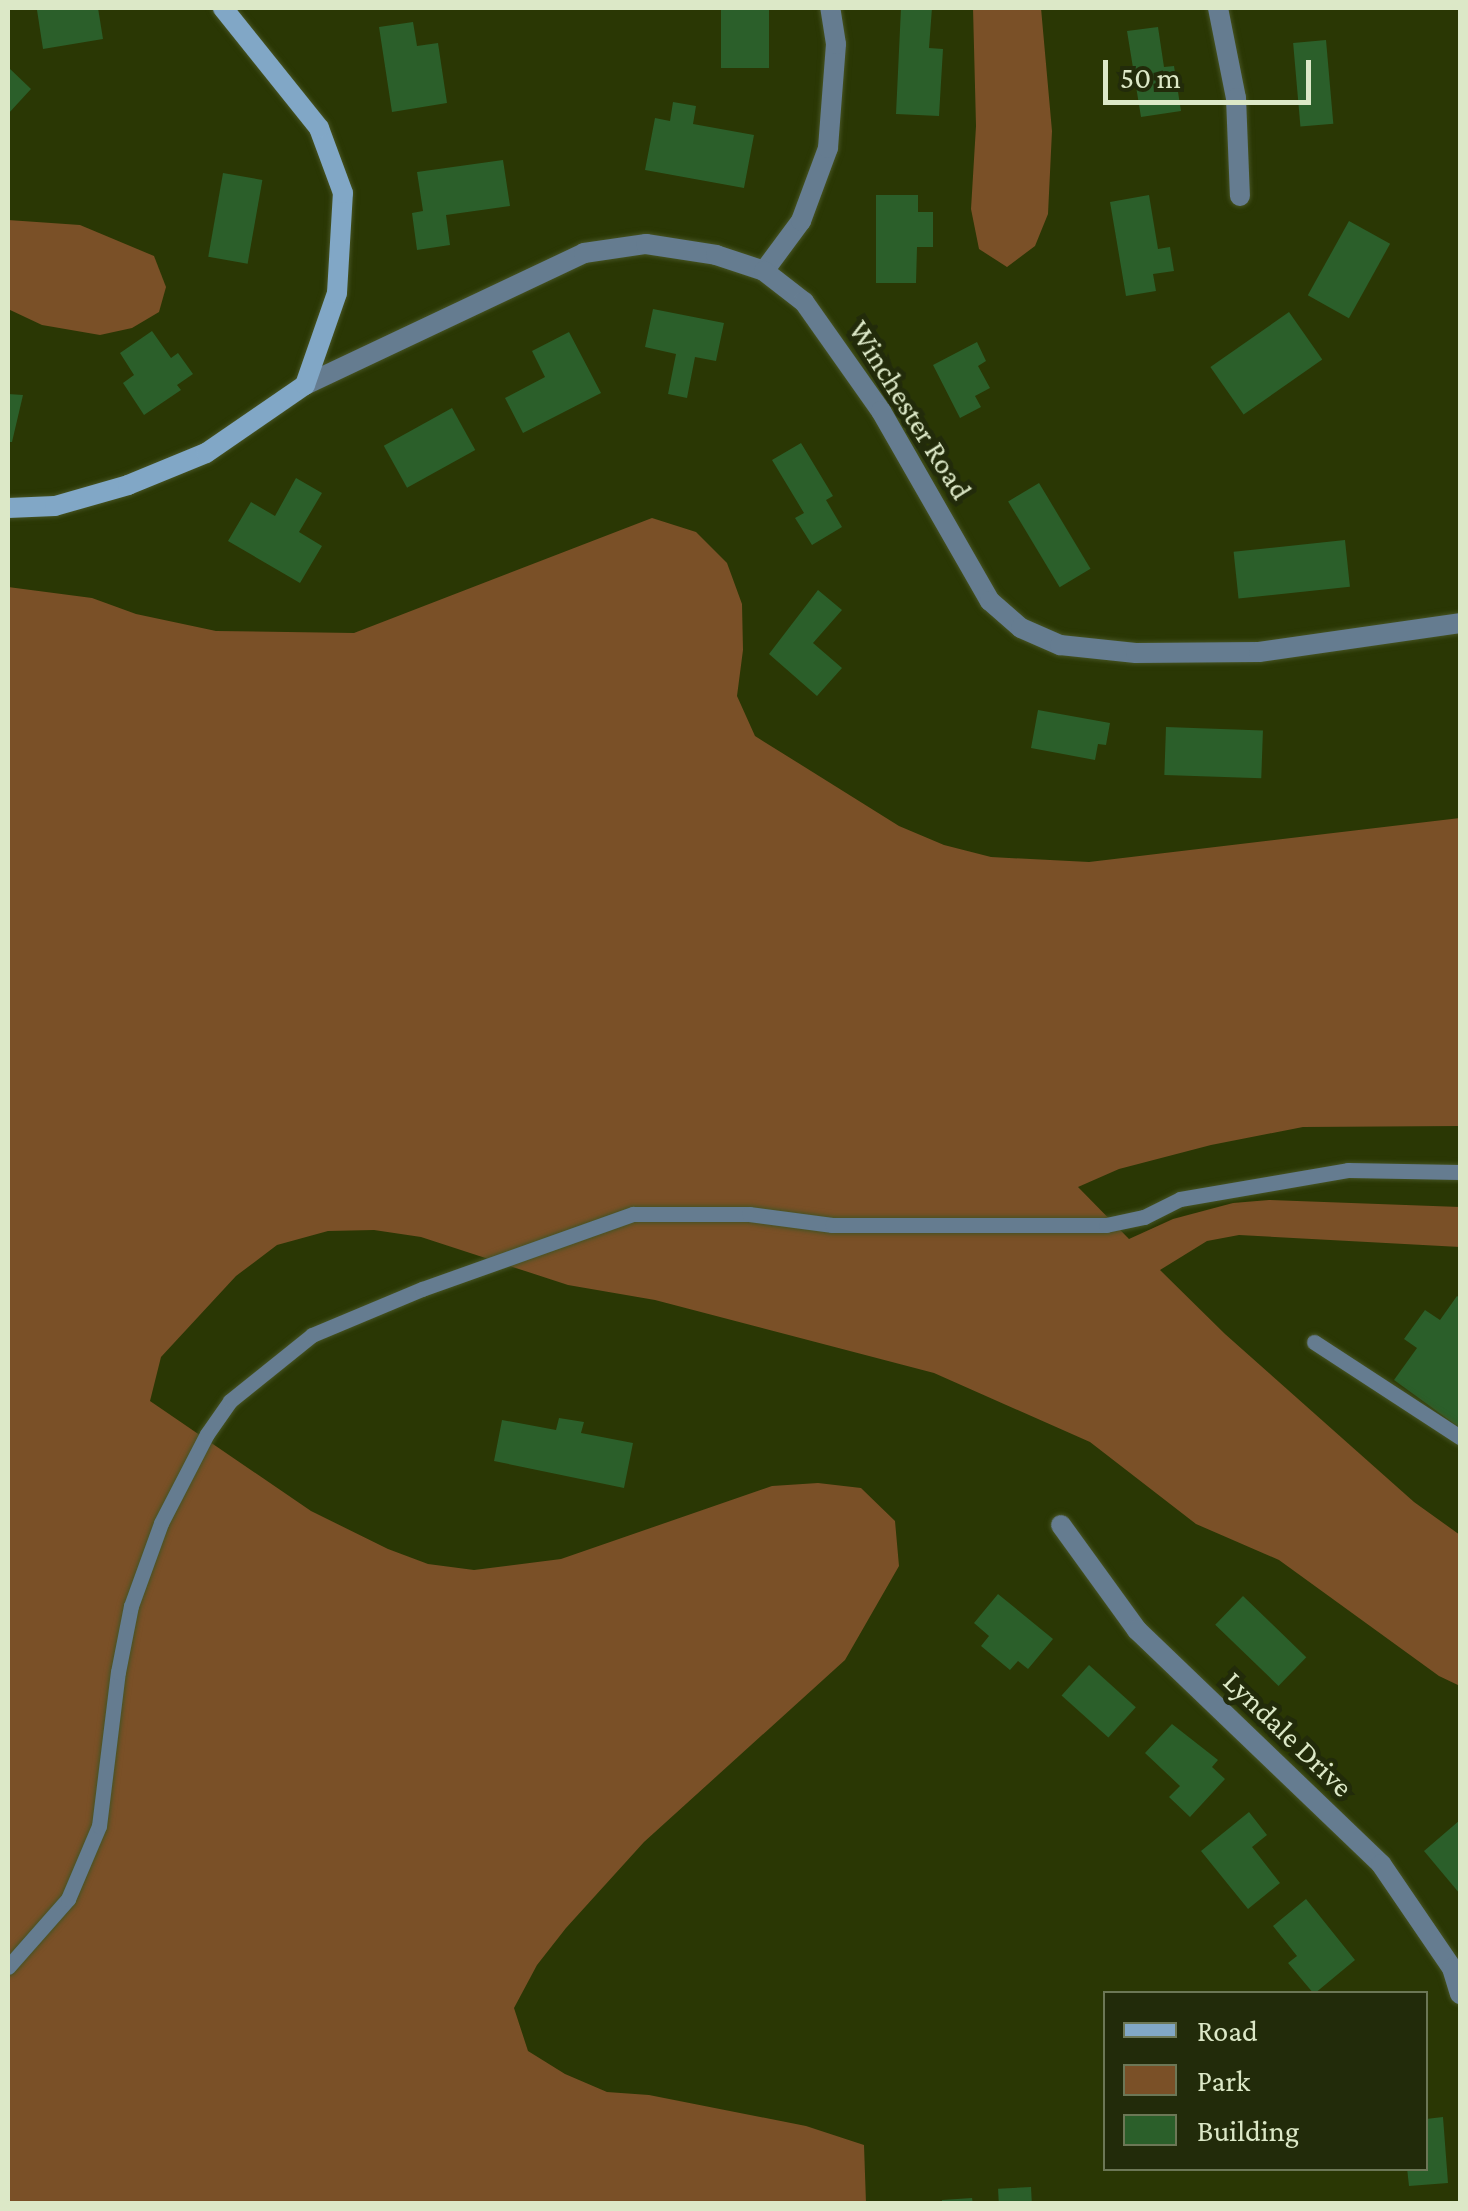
<!DOCTYPE html>
<style>
body{margin:0}
#map{position:relative;width:1468px;height:2211px;overflow:hidden;background:#2a3704;font-family:"Crimson Pro",serif}
div>[style]{position:absolute}
.green>*{inset:0;background:#7a5027}
.building>*{inset:0;background:#2b5f2a;transform-origin:0 0}
.roads{filter:drop-shadow(0 0 2px #465323) drop-shadow(0 0 2px #465323)}
.lane>*{height:15px;margin:-7.5px;padding:0 7.5px;transform-origin:7.5px;border-radius:7.5px;background:#657c90}
.street>*{height:20px;margin:-10px;padding:0 10px;transform-origin:10px;border-radius:10px;background:#657c90}
.secondary>*{height:20px;margin:-10px;padding:0 10px;transform-origin:10px;border-radius:10px;background:#81a7c6}
span{translate:-50% -50%;white-space:nowrap;text-align:center;line-height:1.15;-webkit-text-stroke:10px #222b0a;paint-order:stroke}
.street-label{font-size:30px;color:#dce8c7}
.frame{position:absolute;inset:0;border:10px solid #dce8c7;pointer-events:none}
.legend{position:absolute;left:1103px;top:1991px;width:325px;height:180px;box-sizing:border-box;background:#222b0a;border:2px solid #6c7756;margin:0;padding:12px 18px;list-style:none;font-size:30px;color:#dce8c7}
.legend li{display:flex;align-items:center;gap:20px;height:50px}
.legend b{width:50px;border:2px solid #6c7756}
.scale{position:absolute;left:1103px;top:60px;width:208px;height:45px;box-sizing:border-box;border:5px solid #dce8c7;border-top:0;padding-left:12px;font-size:30px;line-height:35px;white-space:nowrap;color:#dce8c7;-webkit-text-stroke:8px #222b0a;paint-order:stroke}
</style>
<div id="map">
<div class="green">
<i style="clip-path:polygon(973px 8px,1041px 8px,1052px 131px,1048px 214px,1035px 246px,1007px 267px,979px 249px,971px 209px,976px 126px)"></i>
<i style="clip-path:polygon(8px 220px,80px 225px,154px 256px,166px 287px,159px 312px,132px 328px,100px 335px,42px 325px,8px 309px)"></i>
<i style="clip-path:polygon(652px 518px,696px 532px,727px 563px,742px 604px,743px 650px,737px 696px,755px 736px,899px 826px,944px 845px,991px 857px,1089px 862px,1460px 818px,1460px 1126px,1303px 1127px,1211px 1145px,1119px 1169px,1078px 1187px,1129px 1239px,1173px 1219px,1233px 1203px,1269px 1200px,1460px 1207px,1460px 1247px,1239px 1235px,1207px 1241px,1160px 1270px,1225px 1334px,1414px 1502px,1460px 1535px,1460px 1686px,1439px 1676px,1279px 1560px,1196px 1524px,1090px 1442px,934px 1373px,655px 1300px,568px 1285px,421px 1237px,374px 1230px,328px 1231px,277px 1245px,236px 1276px,161px 1357px,150px 1401px,311px 1511px,388px 1549px,428px 1564px,474px 1570px,561px 1559px,772px 1486px,818px 1483px,861px 1488px,895px 1521px,899px 1566px,845px 1660px,644px 1842px,566px 1928px,537px 1965px,514px 2008px,528px 2051px,565px 2074px,607px 2092px,649px 2095px,806px 2126px,864px 2145px,866px 2203px,8px 2204px,8px 587px,92px 598px,136px 614px,216px 631px,354px 633px)"></i>
</div>
<div class="building">
<i style="clip-path:polygon(44px 8px,98px 8px,103px 39px,43px 49px,37px 10px)"></i>
<i style="left:721px;top:8px;width:48px;height:60px"></i>
<i style="clip-path:polygon(901px 8px,932px 8px,929px 48px,943px 49px,939px 116px,896px 114px)"></i>
<i style="clip-path:polygon(413px 22px,417px 46px,438px 43px,447px 103px,392px 112px,379px 27px)"></i>
<i style="clip-path:polygon(1158px 27px,1164px 67px,1174px 66px,1181px 111px,1141px 117px,1127px 31px)"></i>
<i style="left:1326px;top:40px;width:84px;height:33px;rotate:85deg"></i>
<i style="clip-path:polygon(8px 67px,31px 89px,8px 114px)"></i>
<i style="clip-path:polygon(673px 102px,696px 106px,693px 124px,754px 135px,744px 188px,645px 170px,655px 118px,670px 121px)"></i>
<i style="clip-path:polygon(503px 160px,510px 206px,446px 215px,450px 245px,417px 250px,412px 213px,423px 211px,417px 172px)"></i>
<i style="left:223px;top:173px;width:40px;height:85px;rotate:10deg"></i>
<i style="clip-path:polygon(876px 195px,918px 195px,918px 212px,933px 212px,933px 247px,917px 247px,916px 283px,876px 283px)"></i>
<i style="clip-path:polygon(1149px 195px,1158px 249px,1170px 247px,1174px 271px,1153px 274px,1156px 291px,1126px 296px,1110px 202px)"></i>
<i style="left:1349px;top:221px;width:47px;height:85px;rotate:29deg"></i>
<i style="clip-path:polygon(653px 309px,724px 323px,716px 361px,695px 357px,687px 398px,668px 394px,676px 354px,645px 347px)"></i>
<i style="left:1289px;top:312px;width:58px;height:96px;rotate:55deg"></i>
<i style="clip-path:polygon(152px 331px,171px 358px,178px 353px,193px 374px,177px 385px,181px 390px,144px 415px,123px 383px,134px 375px,120px 353px)"></i>
<i style="clip-path:polygon(569px 332px,601px 393px,523px 433px,505px 398px,545px 377px,532px 351px)"></i>
<i style="clip-path:polygon(977px 342px,986px 361px,978px 366px,990px 388px,975px 396px,981px 407px,960px 418px,933px 365px)"></i>
<i style="clip-path:polygon(8px 394px,23px 395px,12px 442px,8px 442px)"></i>
<i style="left:452px;top:408px;width:48px;height:78px;rotate:61deg"></i>
<i style="clip-path:polygon(801px 443px,833px 496px,826px 500px,842px 527px,812px 545px,795px 518px,804px 513px,772px 460px)"></i>
<i style="clip-path:polygon(296px 478px,322px 493px,299px 532px,322px 546px,300px 583px,228px 541px,251px 502px,275px 516px)"></i>
<i style="left:1039px;top:483px;width:100px;height:36px;rotate:59deg"></i>
<i style="left:1345px;top:540px;width:47px;height:112px;rotate:84deg"></i>
<i style="clip-path:polygon(818px 590px,842px 610px,813px 643px,842px 668px,817px 696px,769px 654px)"></i>
<i style="clip-path:polygon(1038px 710px,1110px 723px,1106px 745px,1098px 744px,1095px 760px,1031px 748px)"></i>
<i style="left:1166px;top:727px;width:97px;height:48px;rotate:2deg"></i>
<i style="clip-path:polygon(1457px 1296px,1460px 1298px,1460px 1428px,1394px 1380px,1417px 1348px,1404px 1339px,1425px 1310px,1440px 1320px)"></i>
<i style="clip-path:polygon(559px 1418px,584px 1422px,581px 1433px,633px 1443px,624px 1488px,494px 1461px,502px 1420px,556px 1430px)"></i>
<i style="clip-path:polygon(998px 1594px,1053px 1639px,1028px 1669px,1018px 1661px,1010px 1670px,981px 1646px,989px 1636px,974px 1623px)"></i>
<i style="left:1243px;top:1596px;width:88px;height:40px;rotate:44deg"></i>
<i style="left:1089px;top:1665px;width:63px;height:41px;rotate:42deg"></i>
<i style="clip-path:polygon(1172px 1724px,1218px 1760px,1212px 1767px,1225px 1779px,1190px 1817px,1169px 1797px,1180px 1786px,1145px 1753px)"></i>
<i style="clip-path:polygon(1249px 1812px,1267px 1835px,1252px 1847px,1280px 1883px,1248px 1909px,1201px 1851px)"></i>
<i style="clip-path:polygon(1460px 1820px,1460px 1894px,1424px 1851px)"></i>
<i style="clip-path:polygon(1306px 1899px,1355px 1960px,1314px 1994px,1288px 1963px,1297px 1956px,1273px 1926px)"></i>
<i style="clip-path:polygon(1443px 2117px,1448px 2183px,1409px 2186px,1407px 2168px,1426px 2168px,1426px 2119px)"></i>
<i style="left:1031px;top:2187px;width:17px;height:33px;rotate:87deg"></i>
<i style="clip-path:polygon(972px 2198px,973px 2204px,942px 2204px,942px 2200px)"></i>
</div>
<div class="roads">
<div class="lane">
<i style="left:1314px;top:1342px;width:174px;rotate:33.1deg"></i>
<i style="left:8px;top:1967px;width:91px;rotate:-48.6deg"></i>
<i style="left:68px;top:1899px;width:79px;rotate:-67deg"></i>
<i style="left:99px;top:1826px;width:155px;rotate:-83deg"></i>
<i style="left:118px;top:1672px;width:67px;rotate:-78.9deg"></i>
<i style="left:131px;top:1606px;width:88px;rotate:-70.1deg"></i>
<i style="left:161px;top:1523px;width:100px;rotate:-62.7deg"></i>
<i style="left:207px;top:1434px;width:40px;rotate:-55.1deg"></i>
<i style="left:230px;top:1401px;width:105px;rotate:-38.8deg"></i>
<i style="left:312px;top:1335px;width:119px;rotate:-22.7deg"></i>
<i style="left:422px;top:1289px;width:224px;rotate:-19.6deg"></i>
<i style="left:633px;top:1214px;width:116px"></i>
<i style="left:749px;top:1214px;width:84px;rotate:7.5deg"></i>
<i style="left:832px;top:1225px;width:274px"></i>
<i style="left:1106px;top:1225px;width:39px;rotate:-12deg"></i>
<i style="left:1144px;top:1217px;width:40px;rotate:-26.6deg"></i>
<i style="left:1180px;top:1199px;width:170px;rotate:-9.8deg"></i>
<i style="left:1348px;top:1170px;width:112px;rotate:1deg"></i>
</div>
<div class="street">
<i style="left:1218px;top:8px;width:92px;rotate:78.7deg"></i>
<i style="left:1236px;top:98px;width:98px;rotate:87.7deg"></i>
<i style="left:764px;top:271px;width:62px;rotate:-53.5deg"></i>
<i style="left:801px;top:221px;width:78px;rotate:-69.7deg"></i>
<i style="left:828px;top:148px;width:104px;rotate:-85.6deg"></i>
<i style="left:836px;top:44px;width:36px;rotate:-99deg"></i>
<i style="left:305px;top:385px;width:309px;rotate:-25.3deg"></i>
<i style="left:584px;top:253px;width:63px;rotate:-8.3deg"></i>
<i style="left:646px;top:244px;width:71px;rotate:8.9deg"></i>
<i style="left:716px;top:255px;width:51px;rotate:18.4deg"></i>
<i style="left:764px;top:271px;width:51px;rotate:37.8deg"></i>
<i style="left:804px;top:302px;width:133px;rotate:54.8deg"></i>
<i style="left:881px;top:411px;width:219px;rotate:60.2deg"></i>
<i style="left:990px;top:601px;width:41px;rotate:41.1deg"></i>
<i style="left:1021px;top:628px;width:43px;rotate:23.6deg"></i>
<i style="left:1060px;top:645px;width:76px;rotate:6deg"></i>
<i style="left:1136px;top:653px;width:123px;rotate:-0.5deg"></i>
<i style="left:1259px;top:652px;width:203px;rotate:-8.2deg"></i>
<i style="left:1061px;top:1525px;width:130px;rotate:54.1deg"></i>
<i style="left:1137px;top:1630px;width:338px;rotate:43.8deg"></i>
<i style="left:1381px;top:1864px;width:126px;rotate:55.7deg"></i>
<i style="left:1452px;top:1968px;width:27px;rotate:73deg"></i>
</div>
<div class="secondary">
<i style="left:8px;top:508px;width:47px;rotate:-2.4deg"></i>
<i style="left:55px;top:506px;width:76px;rotate:-16deg"></i>
<i style="left:128px;top:485px;width:84px;rotate:-22.3deg"></i>
<i style="left:206px;top:453px;width:120px;rotate:-34.5deg"></i>
<i style="left:305px;top:385px;width:97px;rotate:-70.8deg"></i>
<i style="left:337px;top:293px;width:100px;rotate:-86.6deg"></i>
<i style="left:343px;top:193px;width:69px;rotate:-110.3deg"></i>
<i style="left:319px;top:128px;width:154px;rotate:-128.7deg"></i>
</div>
</div>
<div class="street-label">
<span style="left:910px;top:410px;rotate:58deg">Winchester Road</span>
<span style="left:1288px;top:1734px;rotate:44deg">Lyndale Drive</span>
</div>
<div class="frame"></div>
<ul class="legend">
<li><b style="height:12px;background:#81a7c6"></b>Road</li>
<li><b style="height:28px;background:#7a5027"></b>Park</li>
<li><b style="height:28px;background:#2b5f2a"></b>Building</li>
</ul>
<div class="scale">50 m</div>
</div>
